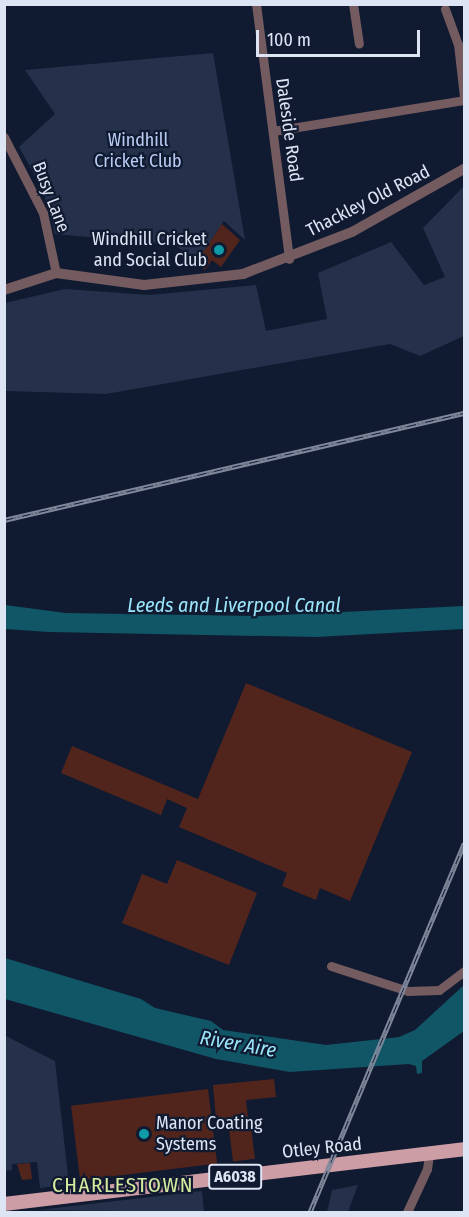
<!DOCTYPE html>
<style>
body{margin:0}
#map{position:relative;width:469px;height:1217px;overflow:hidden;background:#101a30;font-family:"Fira Sans Condensed",sans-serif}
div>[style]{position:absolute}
.green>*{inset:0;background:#25304b}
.water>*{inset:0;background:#105666}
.building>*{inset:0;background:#52251c;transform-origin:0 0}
.minor>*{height:9px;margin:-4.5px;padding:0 4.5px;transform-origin:4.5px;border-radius:4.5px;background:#735b60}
.tertiary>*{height:10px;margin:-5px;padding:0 5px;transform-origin:5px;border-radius:5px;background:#735b60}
.primary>*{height:14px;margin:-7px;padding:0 7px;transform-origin:7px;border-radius:7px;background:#cd9da6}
.rail>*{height:5px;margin-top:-2.5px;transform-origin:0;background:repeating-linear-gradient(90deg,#101a30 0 9px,#7f889b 0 18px);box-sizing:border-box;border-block:2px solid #7f889b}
.dots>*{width:16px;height:16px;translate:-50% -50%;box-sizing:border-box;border:3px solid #101a30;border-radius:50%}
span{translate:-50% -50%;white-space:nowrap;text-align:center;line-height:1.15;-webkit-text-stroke:4.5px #101a30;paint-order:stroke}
.shield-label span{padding:2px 4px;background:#101a30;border:2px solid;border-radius:4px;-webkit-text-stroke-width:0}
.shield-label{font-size:16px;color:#dde5f5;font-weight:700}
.street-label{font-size:18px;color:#dde5f5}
.park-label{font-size:18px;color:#baccf4}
.poi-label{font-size:18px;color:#dde5f5}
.right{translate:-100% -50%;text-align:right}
.left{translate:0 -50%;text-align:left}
.water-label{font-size:20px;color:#9be6fb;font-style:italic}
.quarter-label{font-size:21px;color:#d7eb9f;letter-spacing:1.5px}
.frame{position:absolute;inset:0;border:6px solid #dde5f5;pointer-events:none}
.scale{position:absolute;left:256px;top:30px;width:164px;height:27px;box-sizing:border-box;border:3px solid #dde5f5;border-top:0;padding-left:8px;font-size:18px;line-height:21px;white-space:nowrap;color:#dde5f5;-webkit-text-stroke:4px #101a30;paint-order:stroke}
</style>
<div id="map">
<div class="green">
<i style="clip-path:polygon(213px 53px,245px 240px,224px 221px,197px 262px,175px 245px,55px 234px,43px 190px,19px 147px,55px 114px,25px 70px)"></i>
<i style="clip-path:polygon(464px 186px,464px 336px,420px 356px,390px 344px,106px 394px,5px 391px,5px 303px,65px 289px,149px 295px,256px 285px,266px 331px,327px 319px,318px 273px,391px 242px,424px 285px,445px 277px,423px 228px)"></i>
<i style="clip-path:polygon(4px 1035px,55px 1061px,69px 1184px,40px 1188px,37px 1162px,12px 1164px,12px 1170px,5px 1171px)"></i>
<i style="clip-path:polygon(358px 1185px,348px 1212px,327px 1212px,332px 1190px)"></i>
<i style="clip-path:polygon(202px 1191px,204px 1212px,38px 1210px)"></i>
</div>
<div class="water">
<i style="clip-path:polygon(5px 605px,66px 613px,261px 616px,464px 606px,464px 629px,316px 637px,49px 632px,5px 629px)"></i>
<i style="clip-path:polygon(5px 958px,141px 999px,155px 1008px,211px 1021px,223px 1030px,326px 1045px,399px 1037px,415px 1030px,464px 985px,464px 1031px,422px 1061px,422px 1073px,417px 1074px,416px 1066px,409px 1064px,290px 1072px,216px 1059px,5px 999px)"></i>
</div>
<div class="building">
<i style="clip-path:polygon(222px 224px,240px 240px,221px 267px,212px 260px,205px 270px,196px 263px)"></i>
<i style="clip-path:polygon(246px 683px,412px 752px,350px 901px,320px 888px,316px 900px,282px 886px,287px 873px,179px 827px,187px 808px,167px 799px,161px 815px,61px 773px,72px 746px,198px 799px)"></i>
<i style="clip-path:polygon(177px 860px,257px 893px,229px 965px,122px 923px,142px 874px,167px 884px)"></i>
<i style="clip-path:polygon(274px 1079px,276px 1097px,246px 1100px,248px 1117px,216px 1120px,213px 1085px)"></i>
<i style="left:208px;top:1089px;width:75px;height:138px;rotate:83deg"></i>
<i style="left:251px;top:1127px;width:32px;height:22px;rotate:83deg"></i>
<i style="clip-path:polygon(30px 1163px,32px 1179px,22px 1180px,17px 1164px)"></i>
</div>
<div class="minor">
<i style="left:256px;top:4px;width:257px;rotate:82.6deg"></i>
<i style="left:353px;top:4px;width:40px;rotate:81.5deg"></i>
<i style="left:445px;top:9px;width:37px;rotate:70deg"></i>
<i style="left:458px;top:44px;width:53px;rotate:83.5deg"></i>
<i style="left:273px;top:131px;width:193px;rotate:-9.2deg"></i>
<i style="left:4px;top:137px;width:85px;rotate:62.8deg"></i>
<i style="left:43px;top:213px;width:61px;rotate:77.8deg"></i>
<i style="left:331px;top:966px;width:81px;rotate:18deg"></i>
<i style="left:408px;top:991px;width:31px;rotate:-2deg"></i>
<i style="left:439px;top:990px;width:31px;rotate:-37deg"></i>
<i style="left:407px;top:1212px;width:47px;rotate:-65.1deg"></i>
<i style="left:427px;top:1169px;width:15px;rotate:-82deg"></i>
</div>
<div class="tertiary">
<i style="left:4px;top:290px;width:55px;rotate:-18.1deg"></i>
<i style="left:56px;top:273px;width:89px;rotate:7.8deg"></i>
<i style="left:144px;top:285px;width:100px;rotate:-6.3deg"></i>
<i style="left:243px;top:274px;width:117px;rotate:-21.1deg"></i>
<i style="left:352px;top:232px;width:129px;rotate:-29.4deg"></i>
</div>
<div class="primary">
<i style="left:4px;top:1204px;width:463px;rotate:-6.8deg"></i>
</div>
<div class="rail">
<i style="left:4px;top:520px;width:472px;rotate:-13.1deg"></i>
<i style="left:310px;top:1212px;width:400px;rotate:-67.3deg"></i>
</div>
<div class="dots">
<i style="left:219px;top:250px;background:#0f9aa8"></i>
<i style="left:144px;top:1134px;background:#0f9aa8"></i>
</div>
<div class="shield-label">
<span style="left:235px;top:1177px">A6038</span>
</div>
<div class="street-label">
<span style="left:289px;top:130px;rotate:82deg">Daleside Road</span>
<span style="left:51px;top:197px;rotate:69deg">Busy Lane</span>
<span style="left:368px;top:201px;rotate:-27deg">Thackley Old Road</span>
<span style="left:322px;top:1148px;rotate:-6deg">Otley Road</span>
</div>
<div class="park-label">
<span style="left:138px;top:151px">Windhill<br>Cricket Club</span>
</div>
<div class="poi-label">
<span class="right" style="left:207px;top:250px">Windhill Cricket<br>and Social Club</span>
<span class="left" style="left:156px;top:1134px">Manor Coating<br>Systems</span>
</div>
<div class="water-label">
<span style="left:234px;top:605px">Leeds and Liverpool Canal</span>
<span style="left:238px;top:1044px;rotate:10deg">River Aire</span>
</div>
<div class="quarter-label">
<span style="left:123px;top:1185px">CHARLESTOWN</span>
</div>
<div class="frame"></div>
<div class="scale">100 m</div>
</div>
